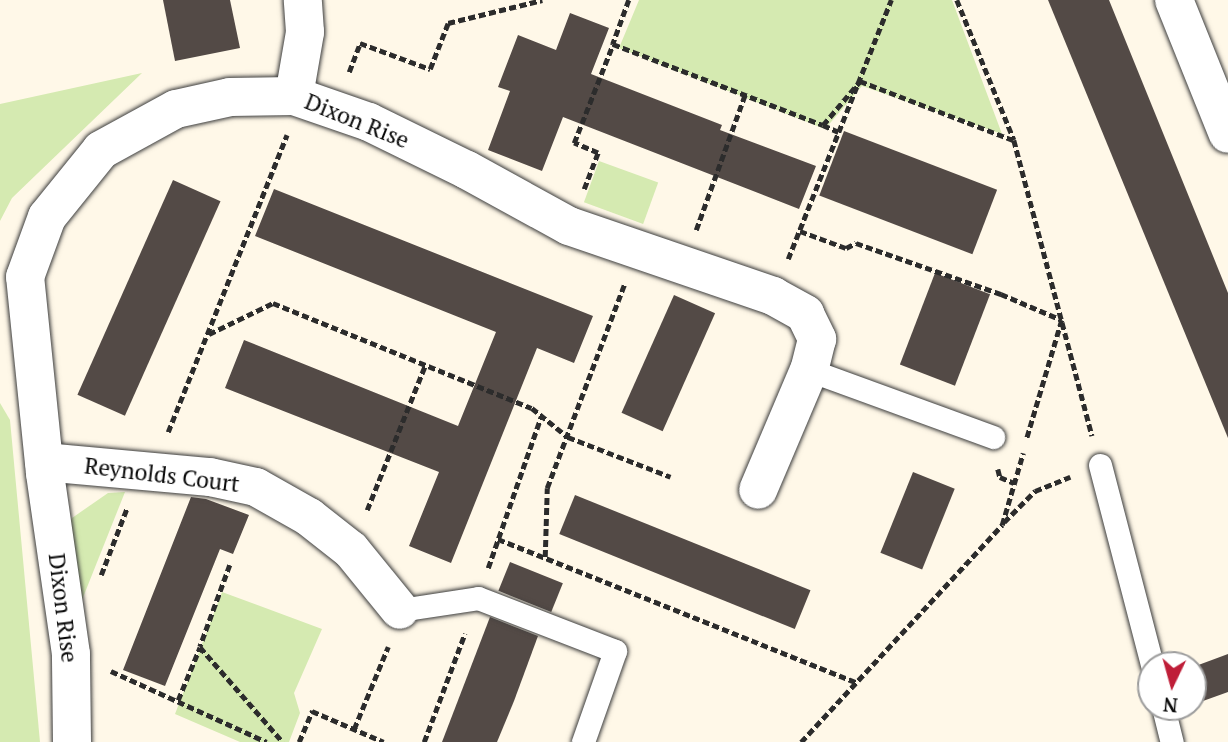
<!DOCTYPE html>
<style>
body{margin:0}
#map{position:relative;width:1228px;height:742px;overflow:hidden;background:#fff8e8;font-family:"PT Serif",serif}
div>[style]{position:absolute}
.green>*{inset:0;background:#d5eab1;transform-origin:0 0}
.building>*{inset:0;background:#534a46;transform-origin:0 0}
.path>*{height:4.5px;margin-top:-2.25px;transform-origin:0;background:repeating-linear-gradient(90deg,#2c2c2c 0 7px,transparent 0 10.5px)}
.roads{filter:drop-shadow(0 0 2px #3d3d3d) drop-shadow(0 0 2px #3d3d3d)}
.service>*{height:23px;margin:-11.5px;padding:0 11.5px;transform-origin:11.5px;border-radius:11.5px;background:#fff}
.minor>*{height:38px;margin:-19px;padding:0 19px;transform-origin:19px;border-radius:19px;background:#fff}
span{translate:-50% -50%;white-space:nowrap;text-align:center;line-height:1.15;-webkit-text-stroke:7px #fff;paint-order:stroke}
.street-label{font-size:23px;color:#0a0a0a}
.north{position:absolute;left:1137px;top:651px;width:70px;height:70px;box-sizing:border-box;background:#fff;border:2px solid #9d9d9d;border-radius:50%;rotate:185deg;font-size:19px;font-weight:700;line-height:28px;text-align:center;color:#0a0a0a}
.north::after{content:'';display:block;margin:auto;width:24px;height:32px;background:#bf1e38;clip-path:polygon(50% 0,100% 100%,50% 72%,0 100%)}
</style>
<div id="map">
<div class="green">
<i style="clip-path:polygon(639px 0,952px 0,1002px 134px,862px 86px,825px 129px,619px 48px)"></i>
<i style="clip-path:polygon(142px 73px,12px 198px,0 221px,0 104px)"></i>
<i style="left:599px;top:161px;width:63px;height:44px;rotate:20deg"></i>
<i style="clip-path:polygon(0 403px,10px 420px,40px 742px,0 742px)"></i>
<i style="clip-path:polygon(125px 492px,74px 620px,64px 548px,72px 518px,108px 493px)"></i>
<i style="clip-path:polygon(222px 592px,322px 629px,294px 693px,300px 713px,289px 742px,240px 742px,175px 714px)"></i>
</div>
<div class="building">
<i style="clip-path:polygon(163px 0,230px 0,240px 48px,175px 61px)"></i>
<i style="clip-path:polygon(1048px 0,1109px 0,1228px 293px,1228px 438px)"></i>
<i style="clip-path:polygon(570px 13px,609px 28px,591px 74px,722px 125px,720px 130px,816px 166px,799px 209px,563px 117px,542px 171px,488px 150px,510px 91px,498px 87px,518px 35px,556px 50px)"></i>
<i style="left:844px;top:131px;width:164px;height:69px;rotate:21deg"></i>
<i style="left:173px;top:180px;width:52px;height:235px;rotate:24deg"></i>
<i style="clip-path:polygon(274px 189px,593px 316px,574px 363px,537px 348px,451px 563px,409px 546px,439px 472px,225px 388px,244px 340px,458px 426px,496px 332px,255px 236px)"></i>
<i style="left:935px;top:273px;width:59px;height:98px;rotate:21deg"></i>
<i style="left:674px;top:295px;width:45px;height:129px;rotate:24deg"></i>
<i style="left:913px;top:472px;width:45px;height:87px;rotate:22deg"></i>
<i style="left:575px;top:495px;width:254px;height:42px;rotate:22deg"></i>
<i style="clip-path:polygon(191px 497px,206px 499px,249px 515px,233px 554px,220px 549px,165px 686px,123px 670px)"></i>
<i style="left:510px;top:562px;width:57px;height:31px;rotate:22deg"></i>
<i style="clip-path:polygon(490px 617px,538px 636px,514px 701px,497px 742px,442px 742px)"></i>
<i style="clip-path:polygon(1228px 654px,1228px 692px,1203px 701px,1193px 667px)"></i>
</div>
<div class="path">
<i style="left:629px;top:0;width:47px;rotate:110deg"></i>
<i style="left:613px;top:44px;width:225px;rotate:21.1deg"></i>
<i style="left:823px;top:125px;width:57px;rotate:-49.9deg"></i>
<i style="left:860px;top:81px;width:164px;rotate:21.1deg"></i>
<i style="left:957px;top:0;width:151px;rotate:67.8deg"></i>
<i style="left:1014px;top:140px;width:306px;rotate:75.2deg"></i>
<i style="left:349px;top:72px;width:31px;rotate:-69deg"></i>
<i style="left:360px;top:43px;width:75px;rotate:20.4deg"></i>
<i style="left:430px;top:69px;width:49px;rotate:-68.6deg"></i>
<i style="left:448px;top:23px;width:97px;rotate:-13.7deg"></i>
<i style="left:823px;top:125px;width:17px;rotate:24deg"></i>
<i style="left:584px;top:189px;width:39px;rotate:-69deg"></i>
<i style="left:598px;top:153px;width:26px;rotate:-157deg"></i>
<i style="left:574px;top:143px;width:106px;rotate:-68.5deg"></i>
<i style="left:696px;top:230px;width:144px;rotate:-70.1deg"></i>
<i style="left:800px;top:231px;width:49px;rotate:20.3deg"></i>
<i style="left:846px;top:248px;width:11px;rotate:-27deg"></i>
<i style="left:856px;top:243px;width:154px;rotate:19.4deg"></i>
<i style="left:1001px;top:294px;width:66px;rotate:23.1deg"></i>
<i style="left:1062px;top:320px;width:123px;rotate:106.5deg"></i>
<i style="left:788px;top:259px;width:279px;rotate:-68.3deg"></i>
<i style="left:209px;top:334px;width:71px;rotate:-25.8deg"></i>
<i style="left:273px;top:303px;width:279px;rotate:22.1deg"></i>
<i style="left:532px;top:408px;width:46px;rotate:38.9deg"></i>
<i style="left:568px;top:437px;width:110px;rotate:21.2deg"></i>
<i style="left:168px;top:432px;width:320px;rotate:-68.2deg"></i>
<i style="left:998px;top:469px;width:8px;rotate:76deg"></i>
<i style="left:1000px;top:477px;width:15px;rotate:23deg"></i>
<i style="left:367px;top:510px;width:155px;rotate:-68.1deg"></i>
<i style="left:1004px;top:522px;width:44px;rotate:-45deg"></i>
<i style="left:1035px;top:491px;width:38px;rotate:-22deg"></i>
<i style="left:498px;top:539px;width:386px;rotate:21.8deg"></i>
<i style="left:545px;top:557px;width:69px;rotate:-88.3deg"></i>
<i style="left:547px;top:488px;width:217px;rotate:-69.2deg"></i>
<i style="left:230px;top:565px;width:87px;rotate:110.1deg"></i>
<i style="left:200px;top:647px;width:126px;rotate:48.9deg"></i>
<i style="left:488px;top:568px;width:160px;rotate:-70.7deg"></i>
<i style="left:101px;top:575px;width:72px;rotate:-68.8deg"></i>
<i style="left:111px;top:671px;width:171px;rotate:24.5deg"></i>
<i style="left:178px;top:700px;width:57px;rotate:-67.5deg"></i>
<i style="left:354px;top:729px;width:89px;rotate:-67.5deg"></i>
<i style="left:299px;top:742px;width:34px;rotate:-67deg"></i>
<i style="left:312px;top:711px;width:78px;rotate:23.3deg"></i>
<i style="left:424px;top:742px;width:116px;rotate:-69.4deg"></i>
<i style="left:801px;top:742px;width:296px;rotate:-47.2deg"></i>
<i style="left:1002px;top:525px;width:75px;rotate:-73.7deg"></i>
</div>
<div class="roads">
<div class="service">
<i style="left:809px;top:370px;width:196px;rotate:20deg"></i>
<i style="left:1100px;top:465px;width:207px;rotate:75.4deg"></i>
<i style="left:400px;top:610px;width:79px;rotate:-8.7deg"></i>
<i style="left:478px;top:598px;width:147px;rotate:21.1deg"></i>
<i style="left:615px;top:651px;width:96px;rotate:109.4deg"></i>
<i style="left:1163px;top:707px;width:36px;rotate:76deg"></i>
</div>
<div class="minor">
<i style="left:1174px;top:0;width:144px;rotate:68.1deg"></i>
<i style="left:294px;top:96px;width:65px;rotate:-80.2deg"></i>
<i style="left:305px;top:32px;width:32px;rotate:-94deg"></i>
<i style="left:44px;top:462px;width:167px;rotate:5.2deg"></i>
<i style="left:210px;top:477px;width:47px;rotate:12.3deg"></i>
<i style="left:256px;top:487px;width:61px;rotate:29.5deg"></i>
<i style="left:309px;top:517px;width:53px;rotate:38.2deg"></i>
<i style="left:351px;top:550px;width:77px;rotate:50.8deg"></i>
<i style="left:72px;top:742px;width:88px;rotate:-90.7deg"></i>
<i style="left:71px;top:654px;width:183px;rotate:-98.2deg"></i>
<i style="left:45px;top:473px;width:197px;rotate:-95.8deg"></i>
<i style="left:25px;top:277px;width:64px;rotate:-69.9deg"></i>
<i style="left:47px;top:217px;width:86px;rotate:-51.1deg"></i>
<i style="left:101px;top:150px;width:85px;rotate:-28.7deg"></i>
<i style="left:176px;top:109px;width:55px;rotate:-12.5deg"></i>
<i style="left:230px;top:97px;width:64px;rotate:-0.9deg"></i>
<i style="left:294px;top:96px;width:79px;rotate:19.1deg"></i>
<i style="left:369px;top:122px;width:109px;rotate:26.1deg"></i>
<i style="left:467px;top:170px;width:116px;rotate:28.8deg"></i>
<i style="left:569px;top:226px;width:216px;rotate:18.9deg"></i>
<i style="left:773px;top:296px;width:37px;rotate:29deg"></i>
<i style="left:805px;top:314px;width:28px;rotate:64deg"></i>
<i style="left:817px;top:339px;width:32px;rotate:104deg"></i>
<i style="left:809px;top:370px;width:130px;rotate:113deg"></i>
</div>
</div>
<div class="street-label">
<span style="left:357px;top:121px;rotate:22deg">Dixon Rise</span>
<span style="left:162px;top:475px;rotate:7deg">Reynolds Court</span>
<span style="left:63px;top:608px;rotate:83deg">Dixon Rise</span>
</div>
<div class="north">N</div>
</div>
